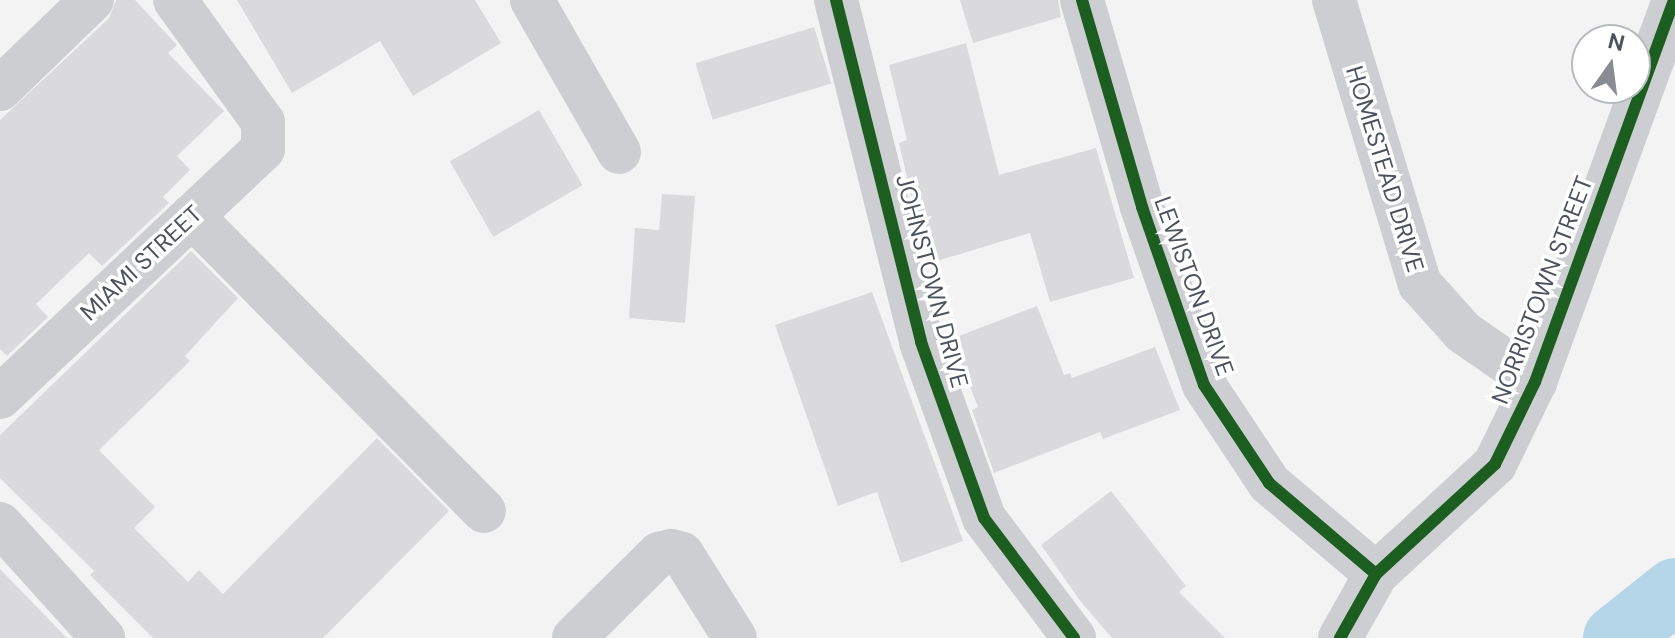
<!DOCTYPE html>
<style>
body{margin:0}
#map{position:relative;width:1675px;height:638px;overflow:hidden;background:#f4f3f3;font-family:"DM Sans",sans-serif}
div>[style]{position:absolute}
.river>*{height:66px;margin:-33px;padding:0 33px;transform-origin:33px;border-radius:33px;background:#b5d6e8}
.building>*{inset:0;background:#dadadc;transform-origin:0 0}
.minor>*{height:44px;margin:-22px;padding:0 22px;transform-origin:22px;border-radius:22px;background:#cdced1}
.cycleway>*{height:12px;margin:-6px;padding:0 6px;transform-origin:6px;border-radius:6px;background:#1b5e20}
span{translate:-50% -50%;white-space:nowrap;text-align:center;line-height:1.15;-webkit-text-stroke:7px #fff;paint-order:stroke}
.street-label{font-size:24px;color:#4c535e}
.north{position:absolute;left:1571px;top:24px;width:80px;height:80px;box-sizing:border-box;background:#fff;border:2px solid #b7babf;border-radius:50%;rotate:14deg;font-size:22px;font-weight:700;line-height:32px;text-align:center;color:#4c535e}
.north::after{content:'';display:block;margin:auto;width:28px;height:36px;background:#878b92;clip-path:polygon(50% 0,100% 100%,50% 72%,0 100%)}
</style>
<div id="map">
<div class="river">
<i style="left:1616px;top:638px;width:75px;rotate:-38.5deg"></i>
</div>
<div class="building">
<i style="clip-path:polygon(116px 0,135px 0,177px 45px,168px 53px,224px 111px,177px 156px,190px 170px,163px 197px,169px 203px,102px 266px,89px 253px,36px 304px,48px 317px,7px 356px,0 349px,0 120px,109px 18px)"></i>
<i style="clip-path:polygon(237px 0,475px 0,501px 43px,413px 96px,380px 41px,292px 93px)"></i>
<i style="clip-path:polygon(960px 0,1058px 0,1061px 17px,973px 43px)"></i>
<i style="left:814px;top:27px;width:59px;height:124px;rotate:73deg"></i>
<i style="clip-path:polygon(966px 43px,999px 175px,1096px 148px,1134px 278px,1050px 302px,1030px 233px,927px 264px,899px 143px,907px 140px,889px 65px)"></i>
<i style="left:539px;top:110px;width:87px;height:103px;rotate:60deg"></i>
<i style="clip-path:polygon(662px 194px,695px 196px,685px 323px,629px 318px,635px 228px,659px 230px)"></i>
<i style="clip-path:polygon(191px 251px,238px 298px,185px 356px,190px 361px,99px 450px,155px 507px,134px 528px,188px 582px,199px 570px,223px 594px,377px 438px,449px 511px,323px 638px,153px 638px,90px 575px,94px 571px,0 478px,0 435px)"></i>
<i style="clip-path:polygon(872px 292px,963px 541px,901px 563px,877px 492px,838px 506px,775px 325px)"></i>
<i style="clip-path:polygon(1037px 306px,1064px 375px,1070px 373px,1072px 378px,1155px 347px,1180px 410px,1103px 439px,1100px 432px,994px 473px,972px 410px,978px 407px,951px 339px)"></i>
<i style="clip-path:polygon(1111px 491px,1186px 586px,1179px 592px,1225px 638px,1112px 638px,1081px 602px,1041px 545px)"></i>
<i style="clip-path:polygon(0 569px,67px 638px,0 638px)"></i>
</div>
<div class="minor">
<i style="left:532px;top:0;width:175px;rotate:60.2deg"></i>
<i style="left:836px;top:0;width:352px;rotate:76deg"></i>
<i style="left:921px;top:342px;width:187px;rotate:70.3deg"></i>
<i style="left:984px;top:518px;width:150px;rotate:53.1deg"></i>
<i style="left:1082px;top:0;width:216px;rotate:73.8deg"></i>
<i style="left:1142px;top:207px;width:188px;rotate:70.8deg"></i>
<i style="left:1204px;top:385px;width:118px;rotate:56.4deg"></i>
<i style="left:1269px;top:483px;width:140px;rotate:40.4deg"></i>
<i style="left:1334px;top:0;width:297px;rotate:73.2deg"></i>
<i style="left:1420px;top:284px;width:64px;rotate:48.1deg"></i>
<i style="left:1463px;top:332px;width:88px;rotate:34.8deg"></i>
<i style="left:0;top:89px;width:128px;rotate:-44.1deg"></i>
<i style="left:192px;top:216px;width:415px;rotate:45.3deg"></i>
<i style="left:0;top:397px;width:361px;rotate:-43.3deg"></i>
<i style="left:263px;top:149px;width:27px;rotate:-90deg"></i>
<i style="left:263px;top:122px;width:150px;rotate:-125.8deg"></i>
<i style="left:0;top:524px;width:154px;rotate:47.9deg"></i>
<i style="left:574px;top:638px;width:120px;rotate:-44.7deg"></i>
<i style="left:659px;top:554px;width:12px;rotate:-14deg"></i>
<i style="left:671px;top:551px;width:11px;rotate:15deg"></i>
<i style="left:682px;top:554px;width:99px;rotate:57.8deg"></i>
<i style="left:1340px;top:638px;width:73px;rotate:-60.6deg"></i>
<i style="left:1376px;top:574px;width:162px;rotate:-42.7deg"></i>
<i style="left:1495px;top:464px;width:91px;rotate:-64deg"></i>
<i style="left:1535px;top:382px;width:407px;rotate:-70deg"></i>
</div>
<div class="cycleway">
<i style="left:836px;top:0;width:352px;rotate:76deg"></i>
<i style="left:921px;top:342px;width:187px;rotate:70.3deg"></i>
<i style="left:984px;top:518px;width:150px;rotate:53.1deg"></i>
<i style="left:1082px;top:0;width:216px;rotate:73.8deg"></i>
<i style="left:1142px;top:207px;width:188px;rotate:70.8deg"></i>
<i style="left:1204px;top:385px;width:118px;rotate:56.4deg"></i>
<i style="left:1269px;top:483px;width:140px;rotate:40.4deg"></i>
<i style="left:1340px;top:638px;width:73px;rotate:-60.6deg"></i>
<i style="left:1376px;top:574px;width:162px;rotate:-42.7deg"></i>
<i style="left:1495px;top:464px;width:91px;rotate:-64deg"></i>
<i style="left:1535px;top:382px;width:407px;rotate:-70deg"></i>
</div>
<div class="street-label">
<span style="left:1385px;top:169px;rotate:73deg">HOMESTEAD DRIVE</span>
<span style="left:141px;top:263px;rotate:-43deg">MIAMI STREET</span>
<span style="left:932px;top:281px;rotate:75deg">JOHNSTOWN DRIVE</span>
<span style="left:1194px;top:286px;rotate:70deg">LEWISTON DRIVE</span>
<span style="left:1542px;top:290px;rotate:-69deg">NORRISTOWN STREET</span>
</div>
<div class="north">N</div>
</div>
